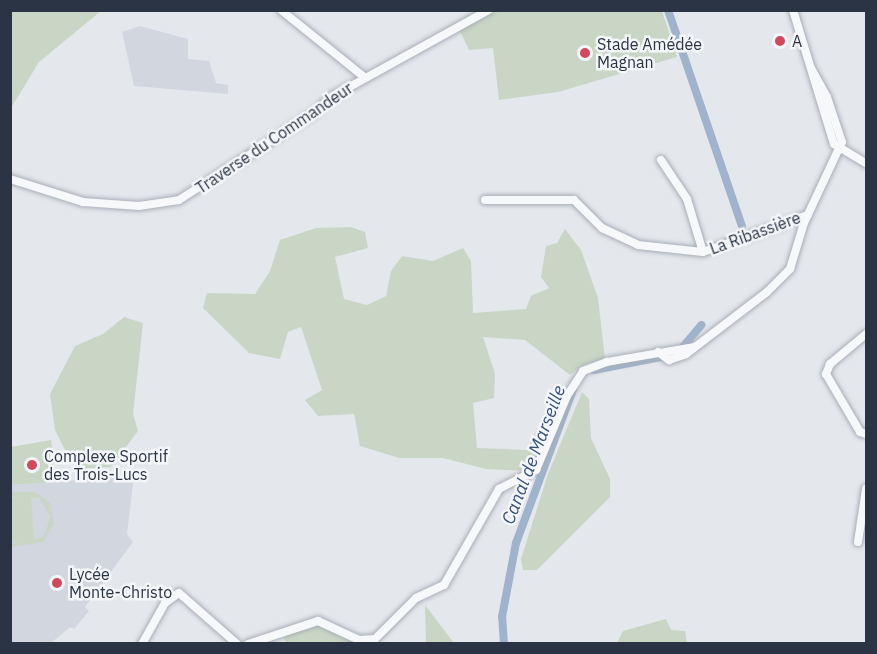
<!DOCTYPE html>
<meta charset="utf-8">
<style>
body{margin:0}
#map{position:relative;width:877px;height:654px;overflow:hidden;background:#e4e7ec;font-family:"IBM Plex Sans",sans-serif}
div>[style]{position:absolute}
.built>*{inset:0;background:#d2d6de}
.green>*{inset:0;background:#c9d6c5}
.canal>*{height:8px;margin:-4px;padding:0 4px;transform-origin:4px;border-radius:4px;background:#9fb4cc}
.roads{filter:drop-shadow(0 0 2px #a9aeb7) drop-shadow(0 0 2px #a9aeb7)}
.street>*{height:8px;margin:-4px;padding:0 4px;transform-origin:4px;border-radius:4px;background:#f7f8fa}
.dots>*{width:16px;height:16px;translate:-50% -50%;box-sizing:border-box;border:3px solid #f4f6f9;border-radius:50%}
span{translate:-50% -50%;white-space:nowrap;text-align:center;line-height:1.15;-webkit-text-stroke:5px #f4f6f9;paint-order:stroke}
.poi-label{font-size:16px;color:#2b3445}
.left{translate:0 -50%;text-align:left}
.street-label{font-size:16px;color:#2b3445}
.water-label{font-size:18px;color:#34527a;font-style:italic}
.frame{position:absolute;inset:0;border:12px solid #2b3445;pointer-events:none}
</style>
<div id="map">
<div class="built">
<i style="clip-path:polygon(140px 26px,188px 39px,188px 59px,209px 61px,216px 83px,228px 85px,228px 94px,134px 86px,122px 32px)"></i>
<i style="clip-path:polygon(134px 476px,127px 534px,133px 542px,85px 607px,89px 611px,74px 629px,70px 627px,51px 643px,11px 644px,11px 485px)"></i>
</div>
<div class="green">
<i style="clip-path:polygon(11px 10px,101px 11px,39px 62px,11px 108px)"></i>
<i style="clip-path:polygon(495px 11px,662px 11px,677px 57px,558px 92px,499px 100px,493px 48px,469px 50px,459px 29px)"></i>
<i style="clip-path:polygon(351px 227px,365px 232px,368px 248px,335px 257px,344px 299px,367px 305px,386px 296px,391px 271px,402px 256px,433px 261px,463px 248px,471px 261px,473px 313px,526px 309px,531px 296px,549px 288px,541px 277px,546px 246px,557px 243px,565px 229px,581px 250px,598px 298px,605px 359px,585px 364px,570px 375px,525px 340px,483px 337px,495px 374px,494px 398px,473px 403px,477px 448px,526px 450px,542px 420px,553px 419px,535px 467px,528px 471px,486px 469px,443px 458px,399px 458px,360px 446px,354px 414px,318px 416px,305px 400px,322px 390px,301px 327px,288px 332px,280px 359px,249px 353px,203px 308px,207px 293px,255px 294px,270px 271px,280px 240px,316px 228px)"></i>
<i style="clip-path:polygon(124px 317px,143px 323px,133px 414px,138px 431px,111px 467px,80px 469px,67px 454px,55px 430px,50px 394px,75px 346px,103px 334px)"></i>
<i style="clip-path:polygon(582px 392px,589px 399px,591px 438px,610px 479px,610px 497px,537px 570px,523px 570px,521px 559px,548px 474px)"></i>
<i style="clip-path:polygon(51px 440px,56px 482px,11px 485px,11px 447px)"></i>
<i style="clip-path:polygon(11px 492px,35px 492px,50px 503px,54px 523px,43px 542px,11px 547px,11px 544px,43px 537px,51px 517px,39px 498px,11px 496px)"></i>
<i style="clip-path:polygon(11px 497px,31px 497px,34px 541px,11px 542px)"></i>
<i style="clip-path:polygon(425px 605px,454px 643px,426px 643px)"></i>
<i style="clip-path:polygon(666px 619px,671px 630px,685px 631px,687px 643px,617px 643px,623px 631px)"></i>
<i style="clip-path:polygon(319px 625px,364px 643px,286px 643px,283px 636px)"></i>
</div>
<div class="canal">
<i style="left:668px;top:10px;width:228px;rotate:71.1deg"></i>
<i style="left:594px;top:370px;width:85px;rotate:-10.9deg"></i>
<i style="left:677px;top:354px;width:38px;rotate:-50deg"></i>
<i style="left:504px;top:644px;width:27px;rotate:-94deg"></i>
<i style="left:502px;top:617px;width:75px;rotate:-79.3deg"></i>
<i style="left:516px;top:543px;width:163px;rotate:-69.6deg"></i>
</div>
<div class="roads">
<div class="street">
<i style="left:281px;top:10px;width:107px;rotate:38.9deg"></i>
<i style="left:793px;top:10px;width:140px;rotate:73deg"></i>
<i style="left:834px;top:144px;width:37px;rotate:31deg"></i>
<i style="left:10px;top:179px;width:77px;rotate:17.5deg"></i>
<i style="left:83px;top:202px;width:56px;rotate:4.1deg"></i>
<i style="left:139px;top:206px;width:40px;rotate:-8.5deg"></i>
<i style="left:179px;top:200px;width:161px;rotate:-32.8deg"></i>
<i style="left:314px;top:113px;width:25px;rotate:-42deg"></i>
<i style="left:333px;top:96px;width:178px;rotate:-28.9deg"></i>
<i style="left:485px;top:200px;width:89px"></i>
<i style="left:574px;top:200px;width:40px;rotate:45deg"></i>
<i style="left:602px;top:228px;width:40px;rotate:25deg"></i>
<i style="left:638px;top:245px;width:65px;rotate:6.1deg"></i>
<i style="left:703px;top:252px;width:55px;rotate:-106.8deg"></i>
<i style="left:687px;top:199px;width:47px;rotate:-123.7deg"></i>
<i style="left:703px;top:252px;width:111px;rotate:-19.4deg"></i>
<i style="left:866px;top:334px;width:47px;rotate:140.2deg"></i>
<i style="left:830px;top:364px;width:11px;rotate:112deg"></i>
<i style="left:826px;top:374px;width:67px;rotate:59.6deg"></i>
<i style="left:860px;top:432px;width:6px;rotate:18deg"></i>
<i style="left:658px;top:352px;width:14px;rotate:36deg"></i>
<i style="left:669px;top:360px;width:18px;rotate:-19deg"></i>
<i style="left:686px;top:354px;width:102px;rotate:-37.4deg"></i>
<i style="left:767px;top:292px;width:33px;rotate:-45deg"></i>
<i style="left:790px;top:269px;width:48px;rotate:-73.1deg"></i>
<i style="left:804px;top:223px;width:89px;rotate:-64.9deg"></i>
<i style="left:842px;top:142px;width:47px;rotate:-108.4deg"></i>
<i style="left:827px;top:97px;width:33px;rotate:-119deg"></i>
<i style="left:858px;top:542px;width:54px;rotate:-81.4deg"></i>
<i style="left:142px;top:644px;width:47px;rotate:-60.7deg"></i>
<i style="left:165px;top:603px;width:17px;rotate:-36deg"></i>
<i style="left:179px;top:593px;width:77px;rotate:41.3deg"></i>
<i style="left:248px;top:644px;width:74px;rotate:-18.2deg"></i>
<i style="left:318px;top:621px;width:45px;rotate:24.9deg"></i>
<i style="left:359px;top:640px;width:16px;rotate:-4deg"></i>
<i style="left:375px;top:639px;width:58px;rotate:-45deg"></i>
<i style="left:416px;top:598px;width:31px;rotate:-25deg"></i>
<i style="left:444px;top:585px;width:111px;rotate:-60.2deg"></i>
<i style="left:499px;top:489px;width:42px;rotate:-27.2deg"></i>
<i style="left:536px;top:470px;width:80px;rotate:-67.3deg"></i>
<i style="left:567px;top:396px;width:30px;rotate:-57deg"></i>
<i style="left:583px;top:371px;width:26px;rotate:-21deg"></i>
<i style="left:607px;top:362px;width:88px;rotate:-9.8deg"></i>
</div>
</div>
<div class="dots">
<i style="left:780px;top:41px;background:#d1495b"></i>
<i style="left:585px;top:53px;background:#d1495b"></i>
<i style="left:32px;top:465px;background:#d1495b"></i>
<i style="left:57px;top:583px;background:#d1495b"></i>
</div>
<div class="poi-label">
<span class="left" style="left:792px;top:41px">A</span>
<span class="left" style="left:597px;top:53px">Stade Amédée<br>Magnan</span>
<span class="left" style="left:44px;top:465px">Complexe Sportif<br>des Trois-Lucs</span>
<span class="left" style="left:69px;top:583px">Lycée<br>Monte-Christo</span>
</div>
<div class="street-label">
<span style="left:274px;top:138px;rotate:-34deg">Traverse du Commandeur</span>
<span style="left:755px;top:233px;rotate:-20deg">La Ribassière</span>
</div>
<div class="water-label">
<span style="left:534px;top:455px;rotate:-69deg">Canal de Marseille</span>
</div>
<div class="frame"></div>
</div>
